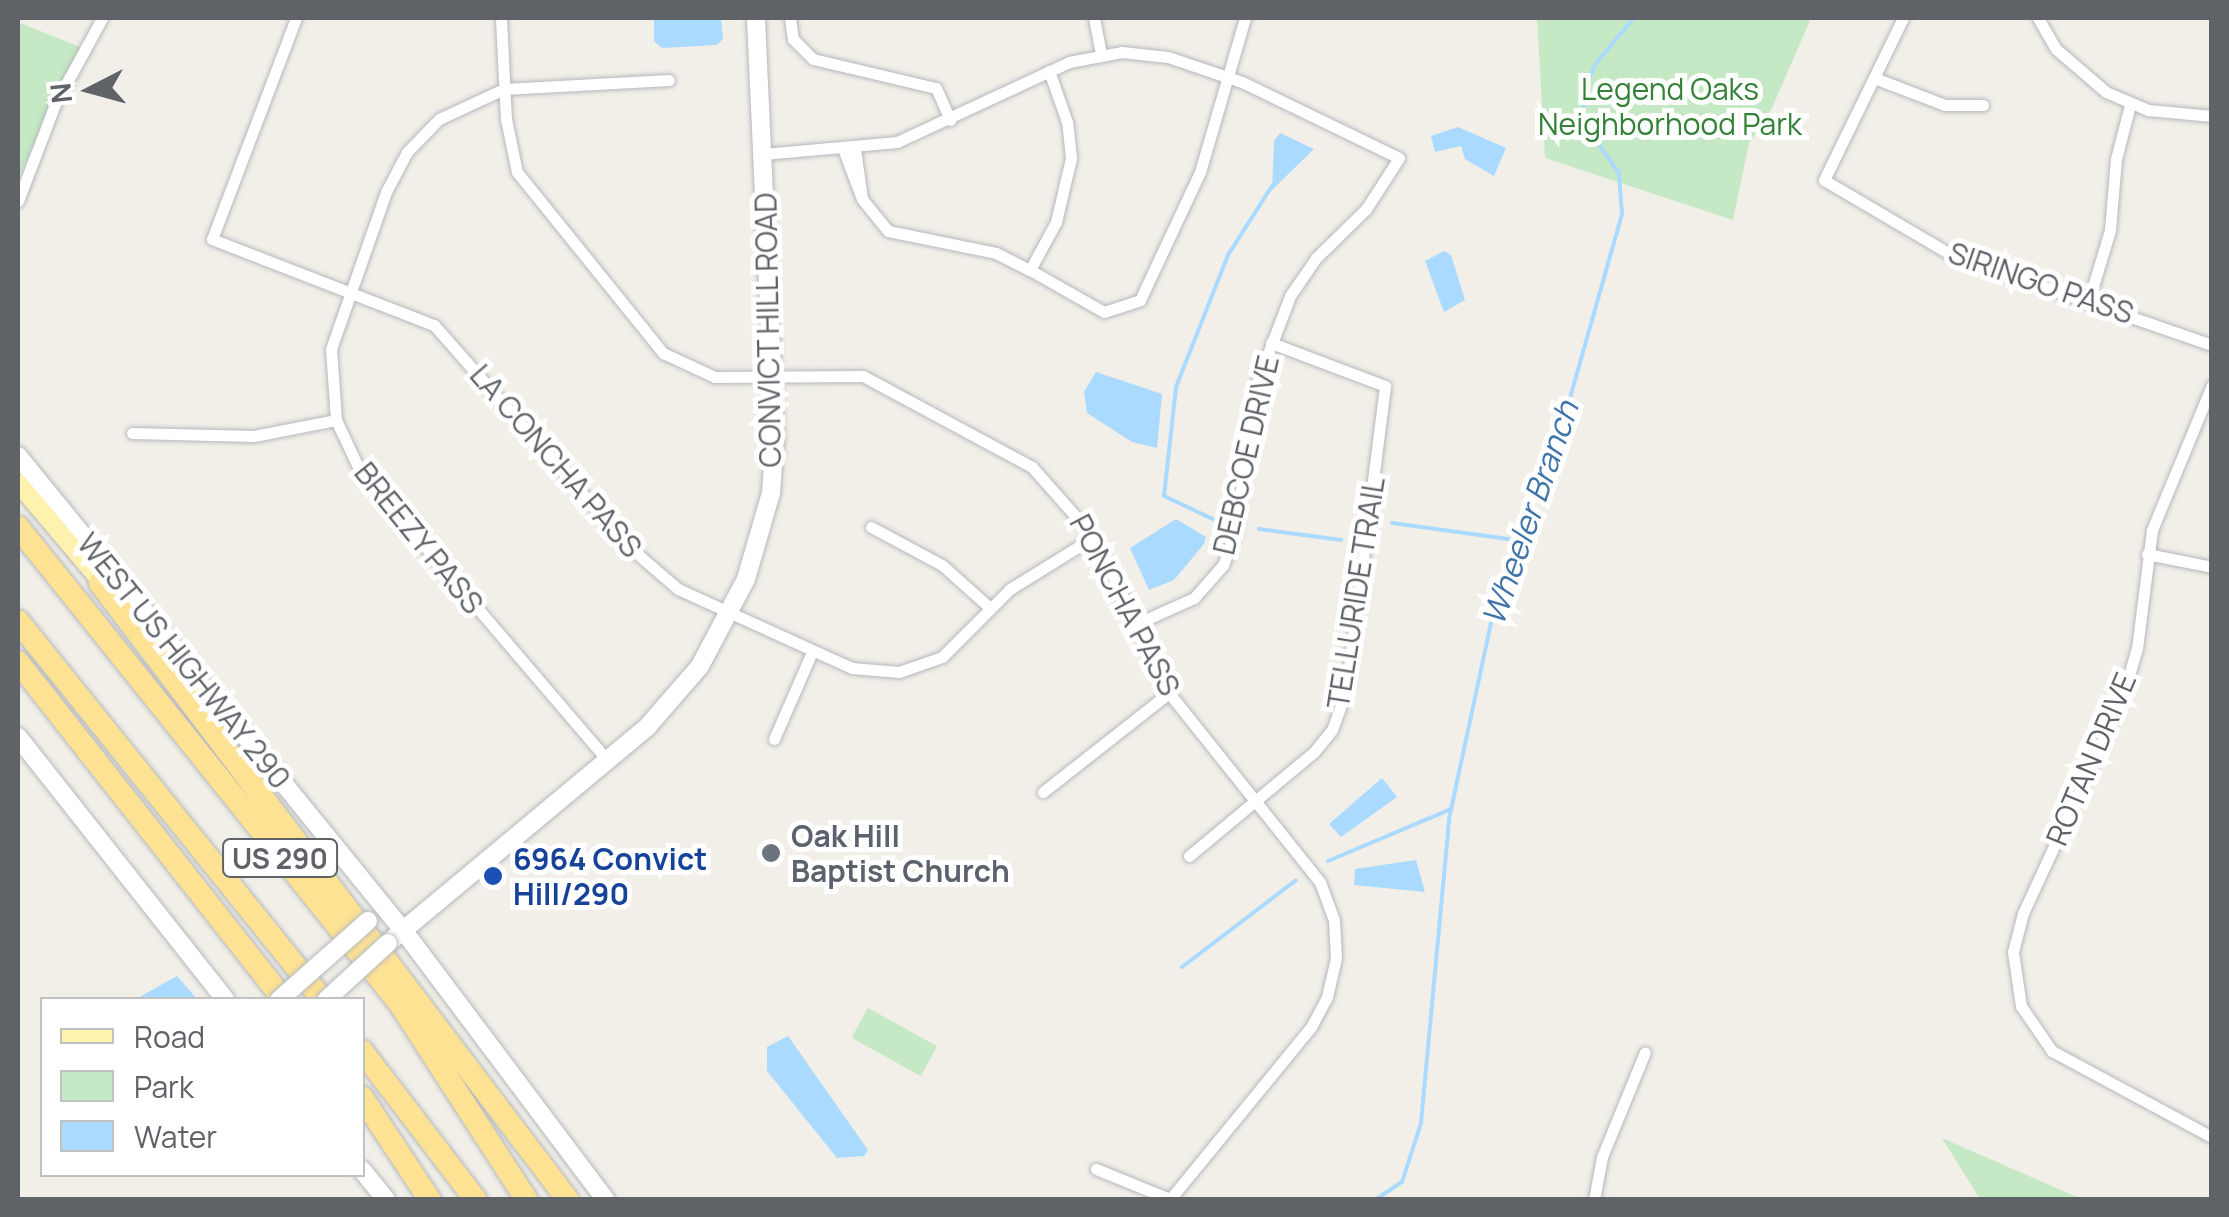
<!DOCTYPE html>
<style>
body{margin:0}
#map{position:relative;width:2229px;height:1217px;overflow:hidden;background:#f1efe8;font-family:Manrope,sans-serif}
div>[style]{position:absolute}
.green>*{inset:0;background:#c5e8c5;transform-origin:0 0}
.water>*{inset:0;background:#aadaff}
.stream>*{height:4px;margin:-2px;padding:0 2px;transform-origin:2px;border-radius:2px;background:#aadaff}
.roads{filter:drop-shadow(0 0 2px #b5b8bc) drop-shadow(0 0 2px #b5b8bc)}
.street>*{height:11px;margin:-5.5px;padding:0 5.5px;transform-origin:5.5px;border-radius:5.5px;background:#fff}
.secondary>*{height:18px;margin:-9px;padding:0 9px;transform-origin:9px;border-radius:9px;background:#fff}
.primary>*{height:18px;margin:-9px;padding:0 9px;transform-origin:9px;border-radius:9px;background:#fff2af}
.highway>*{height:22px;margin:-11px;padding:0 11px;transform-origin:11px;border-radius:11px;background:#fde293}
.bridges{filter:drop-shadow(0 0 2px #b6babf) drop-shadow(0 0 2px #b6babf)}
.secondary-bridge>*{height:18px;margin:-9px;padding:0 9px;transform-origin:9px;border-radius:9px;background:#fff}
.dots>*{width:28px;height:28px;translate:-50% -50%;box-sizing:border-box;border:5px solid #fff;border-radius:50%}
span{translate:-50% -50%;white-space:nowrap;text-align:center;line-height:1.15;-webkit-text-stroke:10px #fff;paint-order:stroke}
.shield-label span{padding:2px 8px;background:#fff;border:2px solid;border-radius:8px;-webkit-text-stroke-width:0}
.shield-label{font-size:28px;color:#5f6368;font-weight:700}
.park-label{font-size:30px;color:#348238}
.street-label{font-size:30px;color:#5f6368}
.worship-label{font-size:30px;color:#5b616d;font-weight:700}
.left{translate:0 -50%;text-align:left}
.transit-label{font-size:30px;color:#164399;font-weight:700}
.water-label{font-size:32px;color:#4174aa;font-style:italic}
.frame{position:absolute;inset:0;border:20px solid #5f6368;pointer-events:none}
.legend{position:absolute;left:40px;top:997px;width:325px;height:180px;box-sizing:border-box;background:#fff;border:2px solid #bfc1c3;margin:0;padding:12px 18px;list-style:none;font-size:30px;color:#5f6368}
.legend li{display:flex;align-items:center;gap:20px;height:50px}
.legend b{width:50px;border:2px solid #bfc1c3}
.north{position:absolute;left:40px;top:40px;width:100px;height:100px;-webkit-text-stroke:8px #fff;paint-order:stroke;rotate:264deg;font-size:28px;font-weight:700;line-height:40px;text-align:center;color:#5f6368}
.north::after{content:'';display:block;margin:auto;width:35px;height:45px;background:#5f6368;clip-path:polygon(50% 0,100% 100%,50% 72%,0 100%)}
</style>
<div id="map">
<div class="green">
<i style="clip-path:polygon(1537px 18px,1811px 18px,1772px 108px,1749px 143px,1733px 220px,1545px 158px)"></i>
<i style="clip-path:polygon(18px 22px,80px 47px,18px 178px)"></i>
<i style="left:868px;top:1008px;width:79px;height:34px;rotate:29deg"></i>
<i style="clip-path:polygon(1942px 1138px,2063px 1191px,2082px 1199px,1980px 1199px)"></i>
</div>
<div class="water">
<i style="clip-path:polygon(654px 18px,721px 18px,723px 39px,717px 45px,662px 48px,654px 41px)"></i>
<i style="clip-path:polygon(1458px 127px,1506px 148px,1494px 176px,1465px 159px,1461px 146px,1435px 152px,1431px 136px)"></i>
<i style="clip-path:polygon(1280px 133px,1314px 149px,1272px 190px,1274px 141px)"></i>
<i style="clip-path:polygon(1444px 251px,1451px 255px,1465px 300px,1444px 312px,1425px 261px)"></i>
<i style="clip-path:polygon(1096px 372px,1162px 394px,1157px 448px,1132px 442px,1087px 413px,1084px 392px)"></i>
<i style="clip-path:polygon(1176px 519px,1206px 537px,1204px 544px,1174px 580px,1149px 590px,1130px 548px)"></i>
<i style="clip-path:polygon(1382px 778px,1397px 797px,1341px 837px,1329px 824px)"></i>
<i style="clip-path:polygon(1416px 860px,1425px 892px,1354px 885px,1355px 869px)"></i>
<i style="clip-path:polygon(177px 976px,197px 999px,136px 999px)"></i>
<i style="clip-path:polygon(788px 1036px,868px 1150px,864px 1156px,837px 1158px,767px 1071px,767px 1047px)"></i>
</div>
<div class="stream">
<i style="left:1217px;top:521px;width:59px;rotate:-154.7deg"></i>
<i style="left:1164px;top:496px;width:110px;rotate:-83.7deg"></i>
<i style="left:1176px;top:387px;width:142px;rotate:-68.5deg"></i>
<i style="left:1228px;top:255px;width:82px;rotate:-57.5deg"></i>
<i style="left:1392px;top:523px;width:125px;rotate:7.8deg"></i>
<i style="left:1259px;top:529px;width:83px;rotate:7.6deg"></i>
<i style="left:1328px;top:861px;width:134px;rotate:-22.9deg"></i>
<i style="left:1182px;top:967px;width:143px;rotate:-37.3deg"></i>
<i style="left:1375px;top:1200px;width:32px;rotate:-34deg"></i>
<i style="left:1402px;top:1182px;width:62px;rotate:-72.1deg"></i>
<i style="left:1421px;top:1123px;width:305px;rotate:-84.7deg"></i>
<i style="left:1449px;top:819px;width:233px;rotate:-77.9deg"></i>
<i style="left:1498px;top:591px;width:199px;rotate:-69.4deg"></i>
<i style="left:1568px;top:405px;width:198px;rotate:-74.2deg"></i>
<i style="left:1622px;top:214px;width:41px;rotate:-94.2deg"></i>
<i style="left:1619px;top:173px;width:62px;rotate:-125.2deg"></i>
<i style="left:1583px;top:122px;width:35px;rotate:-87deg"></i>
<i style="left:1585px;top:87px;width:26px;rotate:-65deg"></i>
<i style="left:1596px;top:63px;width:59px;rotate:-49.8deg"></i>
</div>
<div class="roads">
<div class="street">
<i style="left:296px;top:18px;width:236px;rotate:110.8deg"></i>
<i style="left:212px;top:239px;width:238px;rotate:21.2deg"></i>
<i style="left:434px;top:325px;width:294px;rotate:48.7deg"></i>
<i style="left:628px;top:546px;width:66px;rotate:40.7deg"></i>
<i style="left:678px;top:589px;width:191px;rotate:24.4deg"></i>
<i style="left:852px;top:668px;width:47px;rotate:4.9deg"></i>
<i style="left:899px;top:672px;width:46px;rotate:-19.2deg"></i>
<i style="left:942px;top:657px;width:96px;rotate:-45deg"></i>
<i style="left:1010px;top:589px;width:99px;rotate:-31.8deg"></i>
<i style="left:501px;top:18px;width:101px;rotate:87.2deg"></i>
<i style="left:506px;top:119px;width:54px;rotate:78.3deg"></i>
<i style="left:517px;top:172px;width:233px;rotate:51.1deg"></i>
<i style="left:663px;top:353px;width:57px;rotate:24.8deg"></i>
<i style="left:715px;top:377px;width:148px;rotate:-0.4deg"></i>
<i style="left:863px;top:376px;width:192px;rotate:28.3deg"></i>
<i style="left:1032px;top:467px;width:94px;rotate:48.5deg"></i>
<i style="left:1094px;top:537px;width:173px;rotate:64.3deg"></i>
<i style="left:1169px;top:693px;width:242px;rotate:51.4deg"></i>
<i style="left:1320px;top:882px;width:40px;rotate:69.8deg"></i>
<i style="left:1334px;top:920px;width:38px;rotate:87deg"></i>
<i style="left:1336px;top:958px;width:40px;rotate:103deg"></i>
<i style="left:1327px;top:997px;width:34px;rotate:118deg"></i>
<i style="left:1311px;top:1027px;width:222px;rotate:129.3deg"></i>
<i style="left:1170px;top:1199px;width:80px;rotate:-157.9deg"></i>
<i style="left:790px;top:18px;width:21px;rotate:82deg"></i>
<i style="left:793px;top:39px;width:28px;rotate:45deg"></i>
<i style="left:813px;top:59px;width:126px;rotate:13.3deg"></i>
<i style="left:936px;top:88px;width:35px;rotate:66deg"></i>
<i style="left:1094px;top:18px;width:36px;rotate:79deg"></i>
<i style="left:1903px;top:18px;width:180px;rotate:116deg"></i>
<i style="left:1824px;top:180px;width:148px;rotate:30.4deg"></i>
<i style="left:1952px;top:255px;width:275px;rotate:19.1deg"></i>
<i style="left:2038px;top:18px;width:36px;rotate:60deg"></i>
<i style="left:2056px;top:49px;width:66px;rotate:40.7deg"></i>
<i style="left:2106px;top:92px;width:46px;rotate:23.2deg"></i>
<i style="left:2148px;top:110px;width:64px;rotate:5.4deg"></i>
<i style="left:1877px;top:79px;width:73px;rotate:20.9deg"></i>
<i style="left:1945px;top:105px;width:38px"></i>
<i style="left:855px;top:149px;width:50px;rotate:82deg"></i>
<i style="left:844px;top:151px;width:51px;rotate:69.4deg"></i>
<i style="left:862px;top:199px;width:41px;rotate:50.9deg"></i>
<i style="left:888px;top:231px;width:110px;rotate:11.5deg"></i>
<i style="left:996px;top:253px;width:38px;rotate:27deg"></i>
<i style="left:1030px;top:270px;width:55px;rotate:-61.6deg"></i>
<i style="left:1056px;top:222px;width:66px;rotate:-76.8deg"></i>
<i style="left:1071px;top:158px;width:36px;rotate:-96deg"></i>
<i style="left:1067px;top:122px;width:54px;rotate:-109.4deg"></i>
<i style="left:763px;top:154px;width:135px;rotate:-5.1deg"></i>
<i style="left:897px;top:142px;width:190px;rotate:-24.9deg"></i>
<i style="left:1069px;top:62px;width:54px;rotate:-10.7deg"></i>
<i style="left:1122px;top:52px;width:46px;rotate:6.2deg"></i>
<i style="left:1168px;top:57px;width:78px;rotate:18.7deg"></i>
<i style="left:1242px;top:82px;width:174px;rotate:25.8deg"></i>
<i style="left:1399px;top:158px;width:61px;rotate:122.9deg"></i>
<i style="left:1366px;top:209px;width:70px;rotate:135.6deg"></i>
<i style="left:1316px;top:258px;width:46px;rotate:124.4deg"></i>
<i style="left:1290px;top:296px;width:95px;rotate:110.9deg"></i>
<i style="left:1256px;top:385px;width:148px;rotate:98.2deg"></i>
<i style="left:1235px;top:531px;width:36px;rotate:109deg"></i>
<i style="left:1223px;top:565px;width:44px;rotate:131.3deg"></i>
<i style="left:1194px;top:598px;width:66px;rotate:155.8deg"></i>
<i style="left:18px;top:201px;width:104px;rotate:-69.1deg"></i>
<i style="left:55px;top:104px;width:98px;rotate:-61.3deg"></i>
<i style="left:1030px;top:270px;width:85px;rotate:29.6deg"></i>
<i style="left:1104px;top:312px;width:38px;rotate:-18deg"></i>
<i style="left:1140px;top:300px;width:141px;rotate:-64.9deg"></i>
<i style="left:1200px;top:172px;width:160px;rotate:-73.7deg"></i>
<i style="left:2089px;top:300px;width:73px;rotate:-73.3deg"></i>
<i style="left:2110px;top:230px;width:71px;rotate:-85.2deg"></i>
<i style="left:2116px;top:159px;width:56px;rotate:-75.5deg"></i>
<i style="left:2212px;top:385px;width:157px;rotate:112.5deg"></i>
<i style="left:2152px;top:530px;width:119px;rotate:97.2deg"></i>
<i style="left:2137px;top:648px;width:53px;rotate:106.4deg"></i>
<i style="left:2122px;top:699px;width:236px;rotate:114.8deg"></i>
<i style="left:2023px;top:913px;width:40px;rotate:104.4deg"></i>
<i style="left:2013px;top:952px;width:55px;rotate:81.6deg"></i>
<i style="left:2021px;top:1006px;width:55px;rotate:55.4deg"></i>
<i style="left:2052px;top:1051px;width:182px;rotate:28.3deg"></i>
<i style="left:132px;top:433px;width:122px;rotate:1.4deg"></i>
<i style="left:254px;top:436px;width:84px;rotate:-11deg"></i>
<i style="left:871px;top:527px;width:81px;rotate:28.2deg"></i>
<i style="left:942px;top:565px;width:63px;rotate:41.8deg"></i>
<i style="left:2147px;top:554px;width:66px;rotate:11.3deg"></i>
<i style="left:774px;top:739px;width:95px;rotate:-66.4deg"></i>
<i style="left:608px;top:761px;width:382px;rotate:-130.5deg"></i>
<i style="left:360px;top:471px;width:56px;rotate:-115.2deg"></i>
<i style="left:336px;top:420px;width:71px;rotate:-94deg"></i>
<i style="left:331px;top:349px;width:166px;rotate:-70.7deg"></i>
<i style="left:386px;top:192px;width:45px;rotate:-62.3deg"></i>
<i style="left:407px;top:152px;width:46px;rotate:-45.9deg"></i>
<i style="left:439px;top:119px;width:72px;rotate:-24.8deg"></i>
<i style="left:504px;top:89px;width:165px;rotate:-3.1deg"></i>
<i style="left:1043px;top:792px;width:160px;rotate:-38.2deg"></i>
<i style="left:1189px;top:856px;width:163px;rotate:-39.8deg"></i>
<i style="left:1314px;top:752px;width:28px;rotate:-51deg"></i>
<i style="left:1332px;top:730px;width:41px;rotate:-70.3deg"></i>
<i style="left:1346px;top:691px;width:307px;rotate:-82.7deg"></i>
<i style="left:1385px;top:386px;width:122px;rotate:-159.3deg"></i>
<i style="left:1594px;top:1200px;width:44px;rotate:-79.5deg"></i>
<i style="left:1602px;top:1157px;width:113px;rotate:-67.7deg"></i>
</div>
<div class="secondary">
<i style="left:18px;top:456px;width:247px;rotate:50.9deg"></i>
<i style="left:206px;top:688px;width:312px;rotate:50.9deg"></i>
<i style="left:403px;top:930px;width:338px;rotate:53.1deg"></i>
<i style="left:18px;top:737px;width:335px;rotate:51.7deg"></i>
<i style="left:388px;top:943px;width:339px;rotate:-39.8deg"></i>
<i style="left:648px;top:726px;width:79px;rotate:-49.1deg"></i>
<i style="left:700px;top:666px;width:98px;rotate:-62.1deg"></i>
<i style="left:746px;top:579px;width:90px;rotate:-73.8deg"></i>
<i style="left:771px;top:493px;width:56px;rotate:-85.9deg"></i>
<i style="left:775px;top:437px;width:419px;rotate:-92.6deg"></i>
<i style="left:362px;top:1170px;width:38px;rotate:51deg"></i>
</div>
<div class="primary">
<i style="left:18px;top:483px;width:143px;rotate:49.8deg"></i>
<i style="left:142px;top:625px;width:104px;rotate:45.4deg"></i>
</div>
<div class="highway">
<i style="left:18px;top:527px;width:611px;rotate:51.31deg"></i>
<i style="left:400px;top:1004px;width:234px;rotate:57.1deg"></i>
<i style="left:100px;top:583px;width:774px;rotate:52.82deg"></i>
<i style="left:18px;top:621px;width:486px;rotate:51.2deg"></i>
<i style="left:18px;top:662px;width:430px;rotate:51.8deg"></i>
<i style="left:362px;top:1051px;width:188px;rotate:52.6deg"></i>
<i style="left:362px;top:1097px;width:123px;rotate:56.6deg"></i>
</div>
</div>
<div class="bridges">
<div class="secondary-bridge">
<i style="left:279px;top:1000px;width:119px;rotate:-41.6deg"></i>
<i style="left:326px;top:1000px;width:84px;rotate:-42.6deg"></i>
</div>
</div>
<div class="dots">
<i style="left:771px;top:853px;background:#6b7280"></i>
<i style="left:493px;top:876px;background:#1a4fb4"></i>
</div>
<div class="shield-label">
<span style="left:280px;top:858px">US 290</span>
</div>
<div class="park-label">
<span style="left:1670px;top:106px">Legend Oaks<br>Neighborhood Park</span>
</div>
<div class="street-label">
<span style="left:2041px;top:283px;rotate:19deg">SIRINGO PASS</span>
<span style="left:768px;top:330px;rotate:-91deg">CONVICT HILL ROAD</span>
<span style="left:1246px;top:455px;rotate:-77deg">DEBCOE DRIVE</span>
<span style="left:556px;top:461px;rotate:49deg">LA CONCHA PASS</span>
<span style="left:419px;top:538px;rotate:51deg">BREEZY PASS</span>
<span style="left:1356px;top:593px;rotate:-81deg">TELLURIDE TRAIL</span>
<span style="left:1125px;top:605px;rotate:62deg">PONCHA PASS</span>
<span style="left:184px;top:661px;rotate:51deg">WEST US HIGHWAY 290</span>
<span style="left:2091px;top:759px;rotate:-67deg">ROTAN DRIVE</span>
</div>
<div class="worship-label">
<span class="left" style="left:791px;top:853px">Oak Hill<br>Baptist Church</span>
</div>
<div class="transit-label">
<span class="left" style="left:513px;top:876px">6964 Convict<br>Hill/290</span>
</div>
<div class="water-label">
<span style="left:1530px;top:513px;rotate:-71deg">Wheeler Branch</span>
</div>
<div class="frame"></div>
<ul class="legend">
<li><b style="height:12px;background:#fff2af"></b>Road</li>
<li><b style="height:28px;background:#c5e8c5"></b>Park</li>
<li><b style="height:28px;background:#aadaff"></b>Water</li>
</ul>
<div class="north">N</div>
</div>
